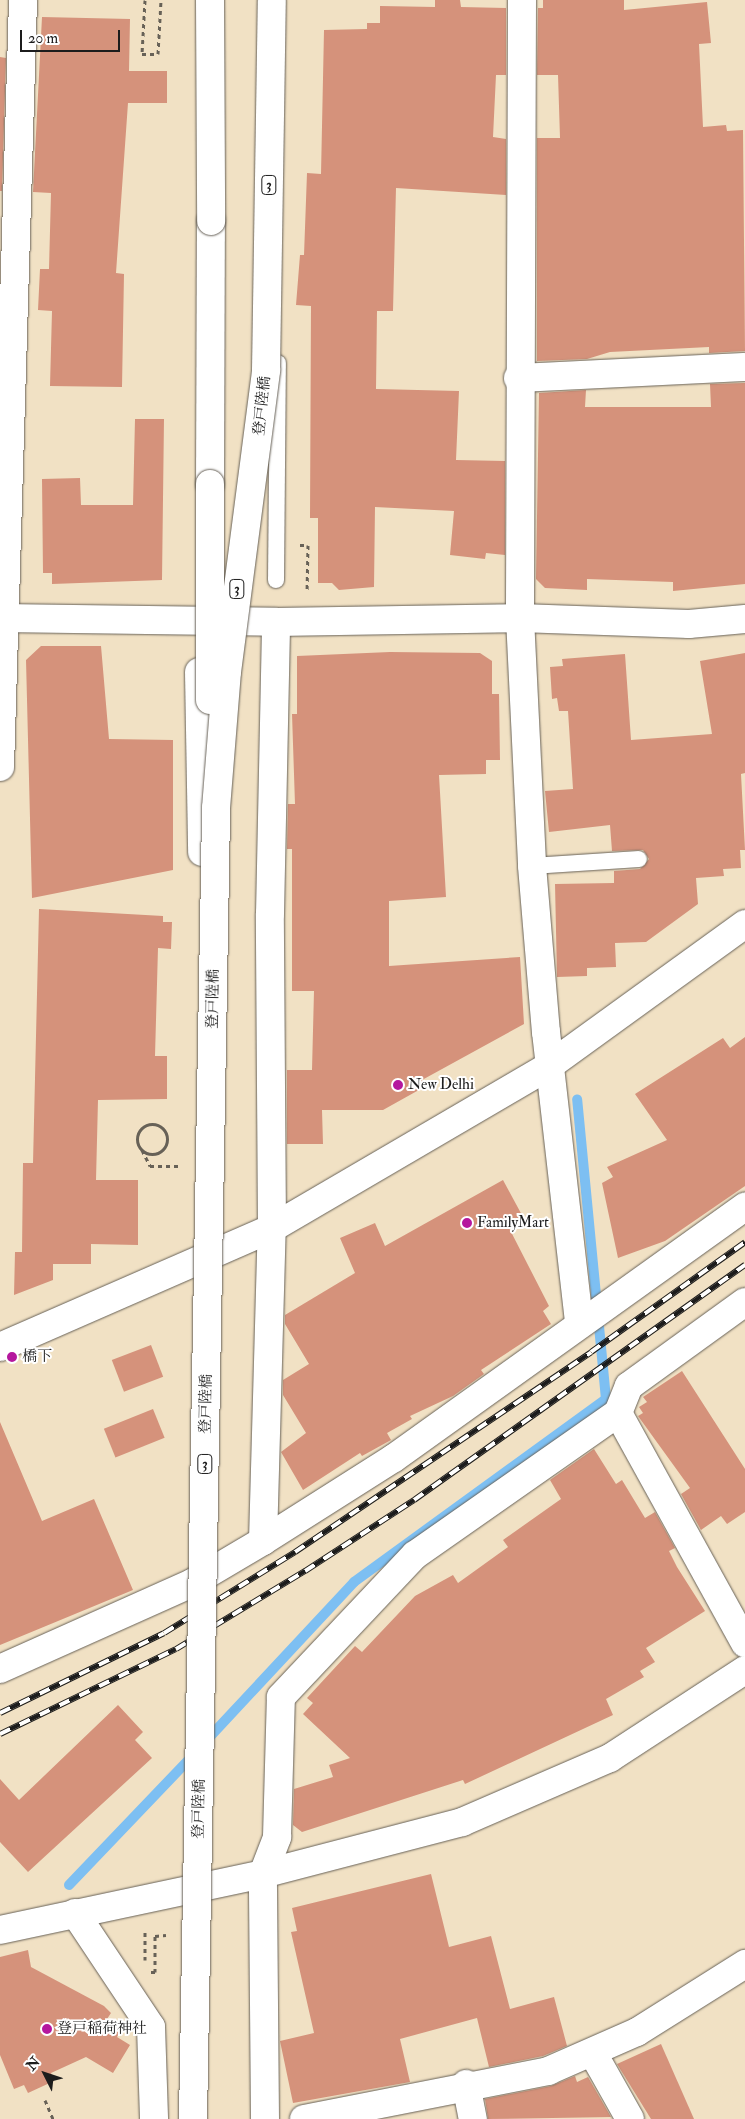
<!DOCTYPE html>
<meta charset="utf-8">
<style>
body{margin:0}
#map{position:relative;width:745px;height:2119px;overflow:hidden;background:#f1e1c4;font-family:"IM FELL Double Pica","Noto Serif JP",serif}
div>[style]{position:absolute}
.stream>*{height:10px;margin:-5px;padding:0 5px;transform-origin:5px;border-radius:5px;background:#7dbff2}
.building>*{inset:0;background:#d5927b;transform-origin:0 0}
.path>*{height:3px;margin-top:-1.5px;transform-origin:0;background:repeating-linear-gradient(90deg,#676157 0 4px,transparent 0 8px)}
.path>.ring{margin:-1.5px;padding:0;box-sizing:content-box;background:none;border:3px solid #676157;border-radius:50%}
.roads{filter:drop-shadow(0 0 1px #676157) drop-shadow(0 0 1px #676157)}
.service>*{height:16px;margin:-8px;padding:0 8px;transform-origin:8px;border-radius:8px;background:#fff}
.minor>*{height:28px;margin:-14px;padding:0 14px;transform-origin:14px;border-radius:14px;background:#fff}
.tertiary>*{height:28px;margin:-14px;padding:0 14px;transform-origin:14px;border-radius:14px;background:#fff}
.primary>*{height:28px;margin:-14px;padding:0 14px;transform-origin:14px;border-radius:14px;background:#fff}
.rail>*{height:5.5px;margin-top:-2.75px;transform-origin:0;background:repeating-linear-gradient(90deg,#fff 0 11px,#1c1c1c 0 22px);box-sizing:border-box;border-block:1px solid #1c1c1c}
.bridges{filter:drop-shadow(0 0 1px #676157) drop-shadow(0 0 1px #676157)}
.primary-bridge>*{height:28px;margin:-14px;padding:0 14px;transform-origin:14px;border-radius:14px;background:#fff}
.dots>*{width:14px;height:14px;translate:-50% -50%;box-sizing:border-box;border:2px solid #fff;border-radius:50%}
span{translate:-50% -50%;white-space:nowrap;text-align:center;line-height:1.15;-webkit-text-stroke:4px #fff;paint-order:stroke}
.shield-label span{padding:1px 4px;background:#fff;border:1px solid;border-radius:4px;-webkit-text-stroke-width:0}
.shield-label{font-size:14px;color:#1c1c1c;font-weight:700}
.street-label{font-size:15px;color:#1c1c1c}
.poi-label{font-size:15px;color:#1c1c1c}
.left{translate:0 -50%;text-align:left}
.north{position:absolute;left:20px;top:2049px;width:50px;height:50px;-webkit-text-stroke:4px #fff;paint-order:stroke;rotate:311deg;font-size:14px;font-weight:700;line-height:20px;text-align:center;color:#1c1c1c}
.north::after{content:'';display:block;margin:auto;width:18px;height:22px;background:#1c1c1c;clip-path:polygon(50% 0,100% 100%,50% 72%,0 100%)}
.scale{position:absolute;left:20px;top:30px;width:100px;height:22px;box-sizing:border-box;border:2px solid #1c1c1c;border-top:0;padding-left:6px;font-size:15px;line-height:18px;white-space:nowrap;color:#1c1c1c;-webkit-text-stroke:4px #fff;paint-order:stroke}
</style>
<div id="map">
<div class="stream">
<i style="left:204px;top:1743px;width:220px;rotate:-47deg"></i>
<i style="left:354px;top:1582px;width:311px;rotate:-36deg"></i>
<i style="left:606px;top:1399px;width:301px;rotate:-95.5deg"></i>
<i style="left:69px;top:1885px;width:181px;rotate:-46.3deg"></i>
</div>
<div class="building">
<i style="clip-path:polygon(435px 0,460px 0,461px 7px,506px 8px,506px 75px,496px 75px,493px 137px,506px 139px,506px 195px,396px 188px,393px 311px,377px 311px,376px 389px,459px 391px,456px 460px,505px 461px,505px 555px,486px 553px,485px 559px,450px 555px,454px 511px,375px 507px,374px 587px,339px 590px,332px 583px,318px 583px,318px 518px,310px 518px,311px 306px,296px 305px,300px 255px,304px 255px,307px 173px,321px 174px,324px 30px,367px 29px,367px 23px,380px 23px,380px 6px,435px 7px)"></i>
<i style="clip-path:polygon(543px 0,624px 0,624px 10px,707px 2px,711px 43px,699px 44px,703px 127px,726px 125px,727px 131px,743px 130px,745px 351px,709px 353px,709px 347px,610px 352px,587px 359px,537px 361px,537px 138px,560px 138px,558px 75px,537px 75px,538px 8px,543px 8px)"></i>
<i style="clip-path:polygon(42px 17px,130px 19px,129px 71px,167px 71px,167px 103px,128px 103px,116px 273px,124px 274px,122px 387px,50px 386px,52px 311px,38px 310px,40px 269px,49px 269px,51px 193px,33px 192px)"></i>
<i style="clip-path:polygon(0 57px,6px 58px,2px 191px,0 191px)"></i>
<i style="clip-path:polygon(745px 383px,745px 584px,673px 591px,673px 582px,587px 579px,587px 590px,545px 588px,536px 579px,539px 393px,586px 390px,585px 407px,711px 407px,710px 384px)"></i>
<i style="clip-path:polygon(135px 419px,164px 419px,162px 580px,52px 584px,52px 573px,43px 573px,42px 479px,80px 478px,81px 505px,133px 505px)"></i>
<i style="clip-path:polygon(41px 646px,101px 646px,109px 739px,173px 740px,173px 870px,32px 898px,26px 660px)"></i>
<i style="clip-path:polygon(390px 652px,480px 653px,492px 661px,492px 694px,499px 694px,500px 760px,486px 760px,486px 774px,439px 775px,446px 897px,389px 901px,389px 966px,520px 957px,524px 1024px,422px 1080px,426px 1086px,383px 1110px,322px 1110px,323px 1144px,287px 1144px,287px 1070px,312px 1070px,314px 991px,292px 991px,292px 849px,287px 849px,288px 804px,295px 804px,292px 714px,297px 714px,297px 656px)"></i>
<i style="clip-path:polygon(745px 653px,745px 773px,741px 774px,745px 850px,740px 850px,741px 868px,723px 869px,724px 876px,696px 878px,698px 904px,646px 942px,615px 943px,616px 967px,587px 968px,587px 976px,557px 977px,555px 884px,614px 883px,614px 871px,640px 869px,649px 859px,643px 850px,612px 851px,610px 825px,549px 832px,545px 791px,573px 789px,568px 711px,559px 711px,557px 698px,552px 699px,550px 667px,563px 666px,562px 659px,625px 654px,631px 740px,712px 734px,700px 661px)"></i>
<i style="clip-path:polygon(39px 909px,163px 916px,163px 922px,172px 922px,171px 949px,158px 948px,155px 1056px,167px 1056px,167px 1099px,98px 1100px,96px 1180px,138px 1180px,138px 1245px,91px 1244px,91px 1264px,53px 1264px,53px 1280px,14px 1295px,15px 1252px,22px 1252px,23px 1163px,33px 1163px)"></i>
<i style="clip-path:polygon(745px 1037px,745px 1186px,665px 1241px,618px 1258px,602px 1183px,613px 1177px,607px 1167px,667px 1140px,635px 1094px,723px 1038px,730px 1048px)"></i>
<i style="clip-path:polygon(503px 1180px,523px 1217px,508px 1226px,549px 1306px,543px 1311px,551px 1324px,481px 1370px,484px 1374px,453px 1396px,410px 1416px,412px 1419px,387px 1433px,391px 1440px,362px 1456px,360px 1453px,303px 1490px,281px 1452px,306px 1433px,283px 1395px,283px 1380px,309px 1364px,285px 1324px,285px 1315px,355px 1273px,340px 1238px,375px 1223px,385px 1246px)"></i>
<i style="left:151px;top:1345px;width:34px;height:42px;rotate:69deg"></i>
<i style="clip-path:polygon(682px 1371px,745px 1469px,745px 1512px,727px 1524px,721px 1516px,701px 1530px,681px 1494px,690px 1488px,638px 1416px,643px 1413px,639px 1407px,647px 1402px,643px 1397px)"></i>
<i style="left:153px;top:1409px;width:31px;height:53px;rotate:68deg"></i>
<i style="clip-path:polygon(0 1422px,42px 1521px,94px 1499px,133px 1590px,0 1645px)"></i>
<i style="clip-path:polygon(594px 1449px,616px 1484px,622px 1480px,645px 1518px,655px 1512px,675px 1548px,669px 1551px,677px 1567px,705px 1611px,646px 1648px,655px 1662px,640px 1671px,644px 1677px,606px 1699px,613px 1715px,465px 1784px,463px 1780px,302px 1832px,293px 1825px,294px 1789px,333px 1777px,329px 1765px,350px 1758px,303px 1714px,313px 1703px,307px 1698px,355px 1646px,362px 1652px,415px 1596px,453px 1575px,458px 1583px,508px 1547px,503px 1540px,561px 1499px,550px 1480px)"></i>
<i style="clip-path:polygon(118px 1705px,143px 1732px,135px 1740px,152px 1758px,28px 1872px,0 1842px,0 1779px,19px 1800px)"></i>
<i style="clip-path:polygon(431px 1874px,449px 1947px,491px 1936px,510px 2009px,554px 1997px,567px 2046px,543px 2056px,489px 2067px,477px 2018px,400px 2039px,410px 2082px,293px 2103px,280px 2041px,314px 2033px,291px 1932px,297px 1931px,292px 1908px)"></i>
<i style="clip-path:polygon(28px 1950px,31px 1967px,104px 2006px,111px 2013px,107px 2019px,122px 2029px,117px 2037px,130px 2045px,113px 2073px,86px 2057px,51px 2073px,54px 2081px,28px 2093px,24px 2085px,14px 2089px,0 2055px,0 1957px)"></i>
<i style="clip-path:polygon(661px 2044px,694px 2119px,651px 2119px,617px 2064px)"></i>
<i style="clip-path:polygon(575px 2076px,577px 2082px,588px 2077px,611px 2117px,488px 2119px,485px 2099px,551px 2086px)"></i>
</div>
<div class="path">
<i style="left:145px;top:0;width:54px;rotate:93.2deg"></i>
<i style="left:142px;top:54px;width:16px"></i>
<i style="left:158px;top:54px;width:54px;rotate:-86.8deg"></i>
<i style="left:300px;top:545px;width:8px"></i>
<i style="left:308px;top:545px;width:47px;rotate:91.2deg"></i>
<i class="ring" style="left:137px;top:1124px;width:27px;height:27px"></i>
<i style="left:142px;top:1150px;width:18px;rotate:63deg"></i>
<i style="left:150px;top:1166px;width:28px"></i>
<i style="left:145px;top:1960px;width:29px;rotate:-90deg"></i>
<i style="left:151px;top:1972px;width:4px"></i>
<i style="left:155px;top:1972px;width:36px;rotate:-90deg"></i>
<i style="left:155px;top:1936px;width:11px;rotate:-5deg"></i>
<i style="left:45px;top:2100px;width:21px;rotate:67deg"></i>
</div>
<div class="roads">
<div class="service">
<i style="left:276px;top:580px;width:217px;rotate:-89.5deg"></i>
<i style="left:532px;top:866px;width:107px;rotate:-3.7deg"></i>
</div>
<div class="minor">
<i style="left:522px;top:0;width:618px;rotate:90.19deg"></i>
<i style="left:520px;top:618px;width:248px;rotate:87.2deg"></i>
<i style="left:532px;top:866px;width:167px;rotate:85.2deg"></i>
<i style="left:546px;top:1032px;width:293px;rotate:83.5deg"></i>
<i style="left:518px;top:378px;width:227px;rotate:-2.8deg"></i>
<i style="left:199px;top:672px;width:180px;rotate:89deg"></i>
<i style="left:0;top:767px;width:767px;rotate:-88.28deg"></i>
<i style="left:618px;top:1413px;width:263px;rotate:61.1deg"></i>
<i style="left:263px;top:1541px;width:313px;rotate:-88.4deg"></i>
<i style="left:272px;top:1228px;width:314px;rotate:-90.4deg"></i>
<i style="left:270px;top:914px;width:292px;rotate:-88.8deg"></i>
<i style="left:0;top:1669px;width:210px;rotate:-24.1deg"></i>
<i style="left:192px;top:1583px;width:82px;rotate:-30.6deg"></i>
<i style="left:263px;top:1541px;width:155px;rotate:-32.4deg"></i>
<i style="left:394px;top:1458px;width:432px;rotate:-35.6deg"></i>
<i style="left:75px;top:1913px;width:137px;rotate:56.3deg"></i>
<i style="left:151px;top:2027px;width:92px;rotate:88.1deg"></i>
<i style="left:594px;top:2055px;width:73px;rotate:60.6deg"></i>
<i style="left:466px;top:2084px;width:36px;rotate:79deg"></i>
<i style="left:265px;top:2119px;width:245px;rotate:-90.5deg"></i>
<i style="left:263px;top:1874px;width:40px;rotate:-69deg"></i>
<i style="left:277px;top:1837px;width:140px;rotate:-88.4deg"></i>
<i style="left:281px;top:1697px;width:195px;rotate:-46.7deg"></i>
<i style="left:415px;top:1555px;width:248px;rotate:-35deg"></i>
<i style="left:618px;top:1413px;width:29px;rotate:-68deg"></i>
<i style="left:629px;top:1386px;width:143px;rotate:-35.9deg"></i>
<i style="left:304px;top:2119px;width:249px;rotate:-11.1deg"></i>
<i style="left:548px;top:2071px;width:97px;rotate:-23.7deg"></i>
<i style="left:637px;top:2032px;width:128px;rotate:-32.2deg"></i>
</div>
<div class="tertiary">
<i style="left:0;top:618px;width:276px;rotate:0.8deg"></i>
<i style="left:276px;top:622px;width:244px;rotate:-0.9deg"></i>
<i style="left:520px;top:618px;width:169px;rotate:2deg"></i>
<i style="left:689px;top:624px;width:56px;rotate:-5.1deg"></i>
<i style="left:0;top:1347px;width:297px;rotate:-23.6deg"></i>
<i style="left:272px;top:1228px;width:321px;rotate:-30.3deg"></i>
<i style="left:549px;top:1066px;width:242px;rotate:-35.9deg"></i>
<i style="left:0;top:1930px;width:269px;rotate:-12deg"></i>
<i style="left:263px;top:1874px;width:206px;rotate:-14.6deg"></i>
<i style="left:462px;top:1822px;width:161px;rotate:-23.4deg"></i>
<i style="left:610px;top:1758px;width:161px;rotate:-33.1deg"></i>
</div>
<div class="primary">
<i style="left:210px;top:484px;width:263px;rotate:-89.8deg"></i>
</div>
</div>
<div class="rail">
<i style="left:0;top:1713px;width:182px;rotate:-26deg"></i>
<i style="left:164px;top:1633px;width:154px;rotate:-31.7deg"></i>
<i style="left:295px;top:1552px;width:357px;rotate:-34deg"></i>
<i style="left:591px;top:1352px;width:189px;rotate:-35.5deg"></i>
<i style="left:0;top:1734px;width:195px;rotate:-25.8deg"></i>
<i style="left:176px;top:1649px;width:151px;rotate:-31.2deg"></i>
<i style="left:305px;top:1571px;width:130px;rotate:-33.1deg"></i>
<i style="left:414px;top:1500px;width:406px;rotate:-35.4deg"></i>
</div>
<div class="bridges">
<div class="primary-bridge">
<i style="left:210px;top:0;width:221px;rotate:89.7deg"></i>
<i style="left:210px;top:484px;width:216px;rotate:90deg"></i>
<i style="left:193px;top:2119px;width:1311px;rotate:-88.99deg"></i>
<i style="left:216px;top:808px;width:136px;rotate:-85.4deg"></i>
<i style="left:227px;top:672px;width:305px;rotate:-82.6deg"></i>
<i style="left:266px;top:370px;width:369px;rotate:-89.1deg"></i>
</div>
</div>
<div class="dots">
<i style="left:398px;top:1085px;background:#b5179e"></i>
<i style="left:467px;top:1223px;background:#b5179e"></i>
<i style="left:12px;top:1357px;background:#b5179e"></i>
<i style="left:47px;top:2029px;background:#b5179e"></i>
</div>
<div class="shield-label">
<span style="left:269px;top:185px">3</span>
<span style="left:237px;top:589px">3</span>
<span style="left:205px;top:1464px">3</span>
</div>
<div class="street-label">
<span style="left:262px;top:406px;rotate:-84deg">登戸陸橋</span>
<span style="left:213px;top:999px;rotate:-89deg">登戸陸橋</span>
<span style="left:206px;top:1404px;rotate:-89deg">登戸陸橋</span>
<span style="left:199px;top:1809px;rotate:-89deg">登戸陸橋</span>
</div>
<div class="poi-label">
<span class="left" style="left:408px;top:1085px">New Delhi</span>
<span class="left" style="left:477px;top:1223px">FamilyMart</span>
<span class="left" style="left:22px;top:1357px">橋下</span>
<span class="left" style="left:57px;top:2029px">登戸稲荷神社</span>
</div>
<div class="north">N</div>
<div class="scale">20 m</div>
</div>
